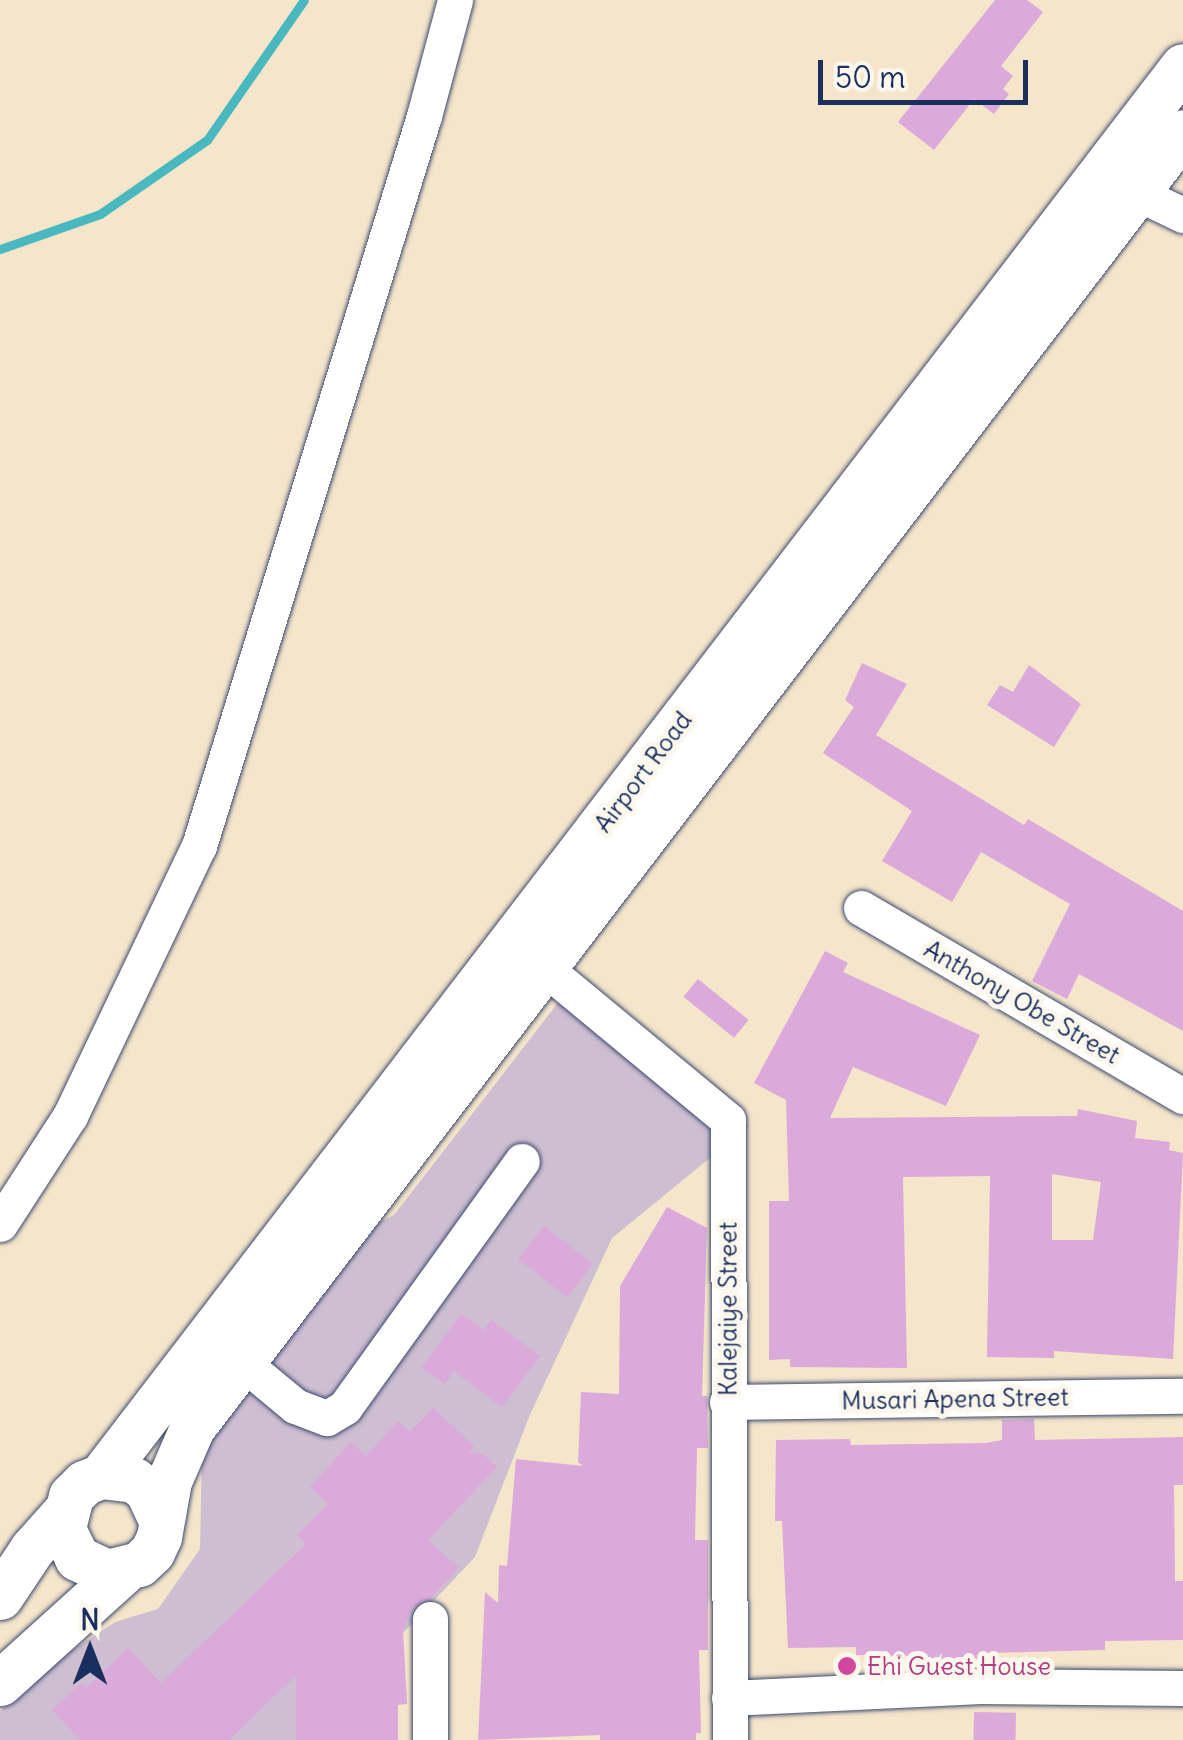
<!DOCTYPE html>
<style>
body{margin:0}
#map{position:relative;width:1183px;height:1740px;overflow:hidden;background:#f4e5cb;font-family:Delius,sans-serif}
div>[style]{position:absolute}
.industrial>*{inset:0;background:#cebed1}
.stream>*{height:9px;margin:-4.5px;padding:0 4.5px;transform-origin:4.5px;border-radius:4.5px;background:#49b9bf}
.building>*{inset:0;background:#dbaadb;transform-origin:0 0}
.roads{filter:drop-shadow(0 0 2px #3c4a6e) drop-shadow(0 0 2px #3c4a6e)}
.minor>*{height:35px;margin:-17.5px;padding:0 17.5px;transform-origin:17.5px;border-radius:17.5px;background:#fff}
.major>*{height:45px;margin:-22.5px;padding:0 22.5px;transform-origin:22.5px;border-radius:22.5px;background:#fff}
.dots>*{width:28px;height:28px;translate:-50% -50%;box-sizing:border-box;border:5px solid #fbf7ec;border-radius:50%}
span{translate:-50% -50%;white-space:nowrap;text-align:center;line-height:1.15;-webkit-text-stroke:10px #fbf7ec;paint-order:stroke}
.street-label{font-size:25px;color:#1b2f5e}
.hotel-label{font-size:25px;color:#b23c85}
.left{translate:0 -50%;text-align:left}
.north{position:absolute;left:40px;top:1600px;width:100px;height:100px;-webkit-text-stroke:8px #fbf7ec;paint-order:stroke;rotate:0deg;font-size:28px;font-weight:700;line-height:40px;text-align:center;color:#1b2f5e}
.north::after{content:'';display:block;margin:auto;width:35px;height:45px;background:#1b2f5e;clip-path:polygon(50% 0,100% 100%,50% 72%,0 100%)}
.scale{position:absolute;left:818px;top:60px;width:210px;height:45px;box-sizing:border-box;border:5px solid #1b2f5e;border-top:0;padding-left:12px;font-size:30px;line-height:35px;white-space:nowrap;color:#1b2f5e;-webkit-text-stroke:8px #fbf7ec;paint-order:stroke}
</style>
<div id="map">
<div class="industrial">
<i style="clip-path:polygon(564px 995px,749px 1126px,612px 1238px,529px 1417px,475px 1557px,302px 1740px,0 1740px,0 1712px,23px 1683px,115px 1622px,158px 1609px,200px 1549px,202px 1447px,369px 1227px,394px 1215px)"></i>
</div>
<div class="stream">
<i style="left:0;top:249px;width:106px;rotate:-19.3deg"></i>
<i style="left:100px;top:214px;width:130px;rotate:-34.7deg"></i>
<i style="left:207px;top:140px;width:170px;rotate:-55.3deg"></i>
</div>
<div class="building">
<i style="clip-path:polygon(995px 0,1027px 0,1043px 12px,1001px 66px,1013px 76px,1003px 89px,1009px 94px,994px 114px,974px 99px,934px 150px,898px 122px)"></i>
<i style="clip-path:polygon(862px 663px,907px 684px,876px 735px,1024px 825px,1028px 819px,1183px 911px,1183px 1031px,1079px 974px,1067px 999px,1032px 981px,1070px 904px,981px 852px,952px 902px,882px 861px,912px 811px,823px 753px,854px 707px,845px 700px)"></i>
<i style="clip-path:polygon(1029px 665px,1081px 704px,1054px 747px,987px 705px,1000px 685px,1013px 692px)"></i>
<i style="clip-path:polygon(evenodd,825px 951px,848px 963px,843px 972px,980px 1035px,946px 1106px,853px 1067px,830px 1118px,1077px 1116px,1078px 1109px,1137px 1121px,1135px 1138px,1170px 1142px,1169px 1150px,1183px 1153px,1173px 1359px,1054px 1351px,1054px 1358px,987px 1357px,990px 1176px,903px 1177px,907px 1368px,790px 1367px,790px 1359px,769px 1360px,769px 1201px,789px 1201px,786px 1100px,754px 1083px,825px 951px,1052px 1174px,1101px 1182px,1093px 1240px,1052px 1240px,1052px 1174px)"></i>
<i style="left:698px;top:979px;width:65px;height:23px;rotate:39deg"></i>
<i style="clip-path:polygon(667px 1207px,707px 1228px,702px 1396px,707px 1396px,708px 1448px,697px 1448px,695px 1540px,708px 1540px,708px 1650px,699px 1650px,701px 1733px,696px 1733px,696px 1740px,600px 1740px,600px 1735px,478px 1740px,485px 1592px,498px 1603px,499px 1565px,507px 1566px,516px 1459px,583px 1466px,578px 1462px,581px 1392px,619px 1394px,620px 1286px)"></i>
<i style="left:544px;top:1226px;width:62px;height:42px;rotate:38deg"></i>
<i style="clip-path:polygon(461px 1314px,484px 1330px,491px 1320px,540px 1356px,502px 1407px,454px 1371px,445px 1384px,421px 1368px)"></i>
<i style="clip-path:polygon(433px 1408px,474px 1446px,469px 1453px,483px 1454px,497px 1467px,428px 1540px,459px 1568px,431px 1598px,412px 1608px,403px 1629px,407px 1704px,398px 1705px,398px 1740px,296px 1740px,296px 1675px,229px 1740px,81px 1740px,52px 1710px,81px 1683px,86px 1688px,128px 1648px,161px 1683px,306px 1544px,297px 1535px,328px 1504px,310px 1487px,351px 1442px,366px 1456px,398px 1421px,410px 1432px)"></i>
<i style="clip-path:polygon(1034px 1419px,1035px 1440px,1183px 1437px,1183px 1485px,1174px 1485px,1175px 1581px,1183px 1581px,1183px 1640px,1105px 1641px,1105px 1650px,984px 1653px,985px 1661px,921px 1663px,921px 1656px,856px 1655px,856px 1647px,788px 1648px,782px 1521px,775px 1521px,776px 1440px,850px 1439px,851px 1445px,986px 1443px,1002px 1440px,1002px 1420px)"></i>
<i style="left:974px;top:1712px;width:42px;height:28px;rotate:1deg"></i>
</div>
<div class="roads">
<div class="minor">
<i style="left:1137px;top:193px;width:51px;rotate:25.6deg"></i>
<i style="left:861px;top:908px;width:373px;rotate:30.3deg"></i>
<i style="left:542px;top:966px;width:241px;rotate:39.6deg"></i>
<i style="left:728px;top:1120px;width:620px;rotate:89.82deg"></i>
<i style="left:0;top:1224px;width:129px;rotate:-57.1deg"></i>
<i style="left:70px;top:1116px;width:299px;rotate:-64.5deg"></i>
<i style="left:199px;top:846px;width:764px;rotate:-72.87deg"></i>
<i style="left:424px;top:116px;width:120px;rotate:-75deg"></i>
<i style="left:242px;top:1362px;width:69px;rotate:39.7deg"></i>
<i style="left:295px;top:1406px;width:34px;rotate:21deg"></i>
<i style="left:327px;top:1418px;width:21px;rotate:-31deg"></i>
<i style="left:345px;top:1407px;width:303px;rotate:-54.3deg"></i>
<i style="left:727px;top:1402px;width:456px;rotate:-0.8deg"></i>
<i style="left:430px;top:1619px;width:121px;rotate:90deg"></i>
<i style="left:729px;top:1698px;width:252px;rotate:-2.7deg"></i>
<i style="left:981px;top:1686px;width:202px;rotate:0.6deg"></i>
</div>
<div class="major">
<i style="left:101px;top:1476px;width:1777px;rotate:-52.5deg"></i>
<i style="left:161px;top:1520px;width:33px;rotate:-115deg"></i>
<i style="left:147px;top:1490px;width:16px;rotate:-142deg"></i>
<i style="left:134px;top:1480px;width:33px;rotate:-173deg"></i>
<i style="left:101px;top:1476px;width:18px;rotate:158deg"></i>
<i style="left:84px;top:1483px;width:18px;rotate:135deg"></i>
<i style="left:71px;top:1496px;width:34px;rotate:104deg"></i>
<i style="left:63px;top:1529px;width:32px;rotate:64deg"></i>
<i style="left:77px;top:1558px;width:33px;rotate:25deg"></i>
<i style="left:107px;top:1572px;width:33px;rotate:-14deg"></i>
<i style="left:139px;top:1564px;width:18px;rotate:-43deg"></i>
<i style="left:152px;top:1552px;width:17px;rotate:-65deg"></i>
<i style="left:159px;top:1537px;width:57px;rotate:-79.9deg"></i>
<i style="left:169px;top:1481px;width:58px;rotate:-66.5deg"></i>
<i style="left:192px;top:1428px;width:1631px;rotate:-52.6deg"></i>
<i style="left:0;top:1597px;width:58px;rotate:-56.3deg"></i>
<i style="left:32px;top:1549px;width:48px;rotate:-48.4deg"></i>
<i style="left:0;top:1683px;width:167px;rotate:-42.1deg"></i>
</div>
</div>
<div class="dots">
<i style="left:847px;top:1666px;background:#d1479c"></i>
</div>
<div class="street-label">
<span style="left:643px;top:772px;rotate:-53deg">Airport Road</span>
<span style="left:1022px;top:1002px;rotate:30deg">Anthony Obe Street</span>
<span style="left:728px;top:1309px;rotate:-90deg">Kalejaiye Street</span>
<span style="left:955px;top:1399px;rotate:-1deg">Musari Apena Street</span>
</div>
<div class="hotel-label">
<span class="left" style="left:867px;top:1666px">Ehi Guest House</span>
</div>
<div class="north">N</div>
<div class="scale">50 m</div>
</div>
